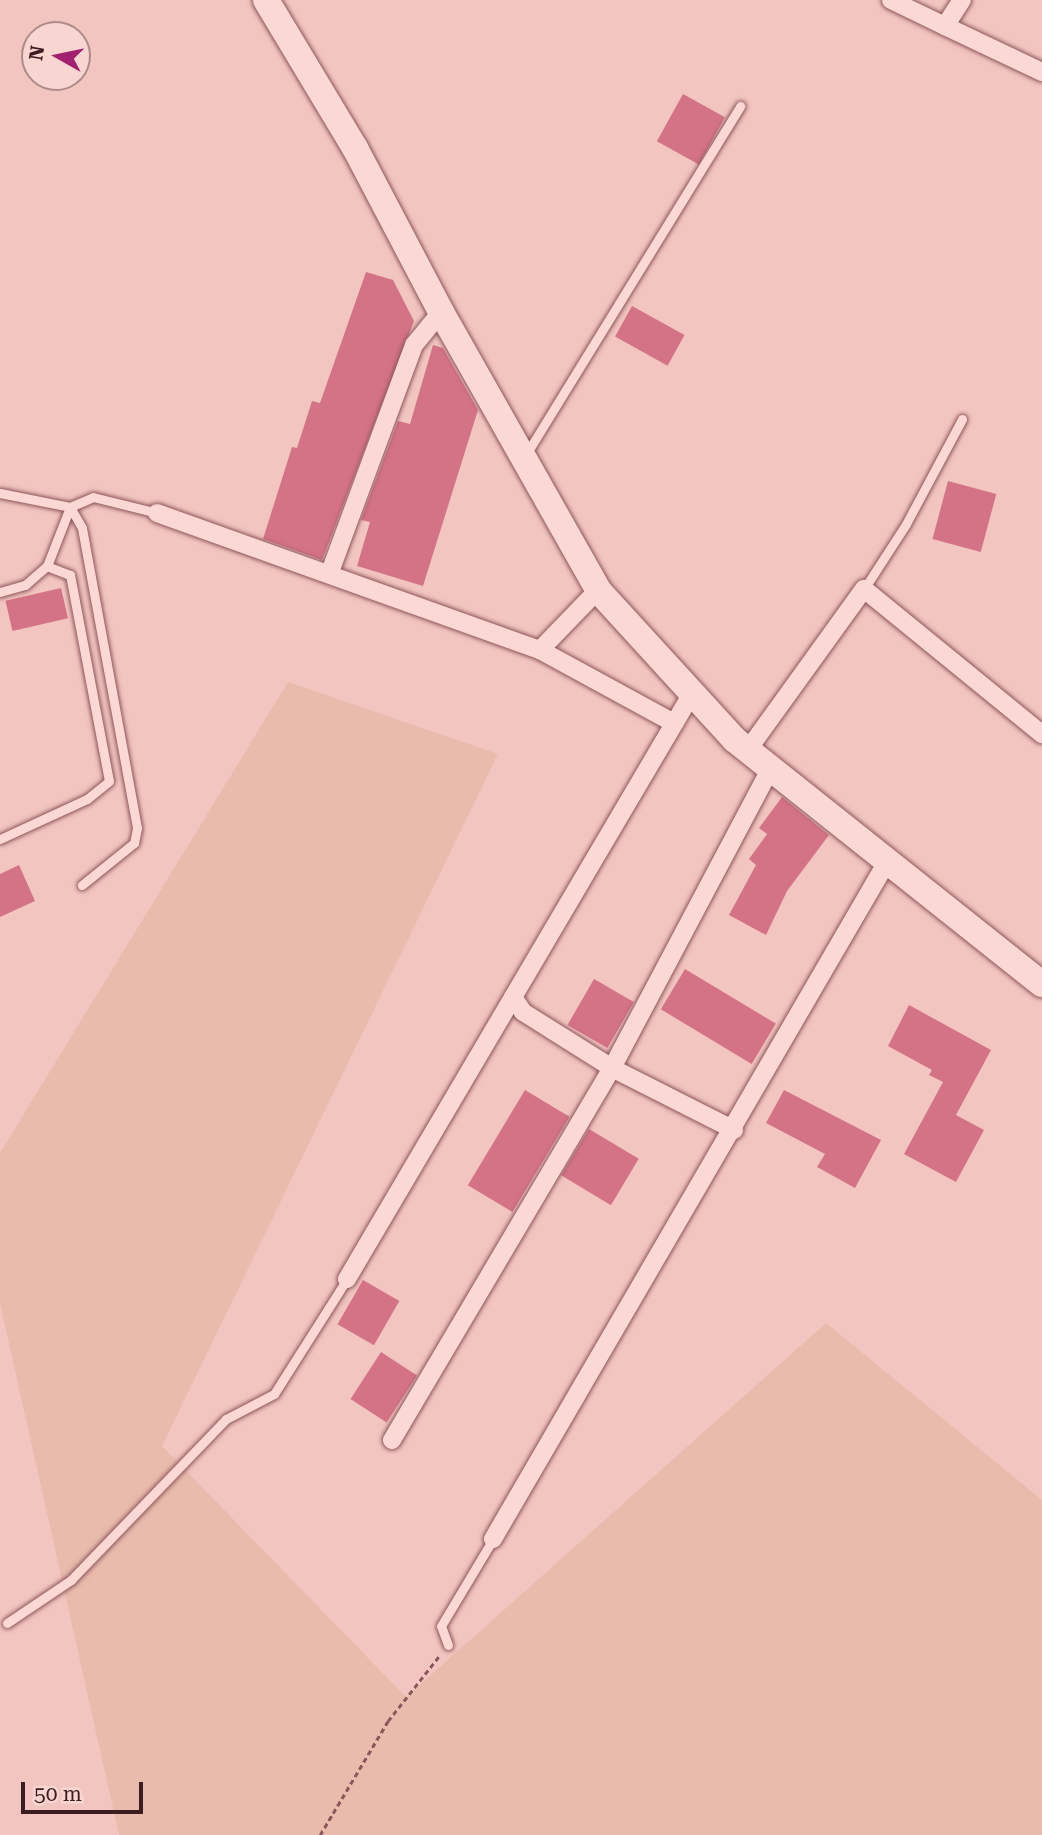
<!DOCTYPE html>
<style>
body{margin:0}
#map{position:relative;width:1042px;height:1835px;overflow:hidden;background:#f2c5c0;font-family:"Roboto Serif",serif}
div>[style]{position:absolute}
.farmland>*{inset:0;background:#e9bbad}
.building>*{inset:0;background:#d47385;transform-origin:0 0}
.path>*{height:2.5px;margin-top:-1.25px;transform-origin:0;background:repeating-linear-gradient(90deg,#8d565a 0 5px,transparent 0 8.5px)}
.roads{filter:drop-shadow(0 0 2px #8d565a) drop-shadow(0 0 2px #8d565a)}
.lane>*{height:9px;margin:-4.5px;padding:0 4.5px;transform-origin:4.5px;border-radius:4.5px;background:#fcd8d5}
.street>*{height:18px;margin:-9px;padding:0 9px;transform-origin:9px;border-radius:9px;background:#fcd8d5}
.secondary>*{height:26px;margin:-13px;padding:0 13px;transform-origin:13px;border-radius:13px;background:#fcd8d5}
span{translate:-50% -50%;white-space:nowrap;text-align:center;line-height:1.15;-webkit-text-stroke:5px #f9d5d1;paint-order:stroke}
.north{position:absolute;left:21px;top:21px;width:70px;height:70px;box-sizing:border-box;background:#f9d5d1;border:2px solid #ad8b8a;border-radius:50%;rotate:279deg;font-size:19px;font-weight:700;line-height:28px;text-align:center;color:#3b1c20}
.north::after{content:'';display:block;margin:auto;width:24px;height:32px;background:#a22070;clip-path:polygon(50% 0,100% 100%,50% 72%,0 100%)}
.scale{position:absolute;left:21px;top:1782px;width:122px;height:32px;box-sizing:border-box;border:4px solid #3b1c20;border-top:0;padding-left:9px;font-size:21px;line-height:24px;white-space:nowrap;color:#3b1c20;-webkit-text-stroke:5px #f9d5d1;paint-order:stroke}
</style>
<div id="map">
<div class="farmland">
<i style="clip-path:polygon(288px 682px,498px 754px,162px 1446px,406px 1697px,826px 1323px,1042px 1500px,1042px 1835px,119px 1835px,0 1303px,0 1153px)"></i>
</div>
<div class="building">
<i style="left:683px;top:94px;width:48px;height:54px;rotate:29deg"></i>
<i style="clip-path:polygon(366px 272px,393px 280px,414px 321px,322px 560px,263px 539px,292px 447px,297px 448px,312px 401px,320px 403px)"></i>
<i style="left:632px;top:306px;width:60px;height:35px;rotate:29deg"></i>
<i style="clip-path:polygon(433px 345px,443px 348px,478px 410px,423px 586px,357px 566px,370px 522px,361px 520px,398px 421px,410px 424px)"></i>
<i style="left:948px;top:481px;width:50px;height:60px;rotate:15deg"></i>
<i style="left:61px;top:588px;width:31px;height:57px;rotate:77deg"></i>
<i style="clip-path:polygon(782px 797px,829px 835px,787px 891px,766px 935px,729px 915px,756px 865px,749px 859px,767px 834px,759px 828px)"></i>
<i style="clip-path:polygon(19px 865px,35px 901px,0 917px,0 874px)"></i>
<i style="left:685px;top:969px;width:106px;height:47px;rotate:31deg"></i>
<i style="left:594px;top:979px;width:46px;height:53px;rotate:30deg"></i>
<i style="clip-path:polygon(909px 1005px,991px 1050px,956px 1115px,984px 1130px,956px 1182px,904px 1154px,943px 1082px,929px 1075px,932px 1070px,888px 1046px)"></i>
<i style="left:525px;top:1090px;width:52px;height:111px;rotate:31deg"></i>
<i style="clip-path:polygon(784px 1090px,881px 1140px,855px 1188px,817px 1167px,825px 1154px,766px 1123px)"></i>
<i style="left:589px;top:1129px;width:58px;height:54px;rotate:31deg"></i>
<i style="left:363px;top:1280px;width:42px;height:51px;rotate:30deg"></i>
<i style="left:381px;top:1352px;width:43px;height:56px;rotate:33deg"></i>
</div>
<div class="path">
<i style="left:320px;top:1835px;width:133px;rotate:-59.2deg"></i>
<i style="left:388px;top:1721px;width:84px;rotate:-51.8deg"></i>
</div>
<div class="roads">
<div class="lane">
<i style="left:525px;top:456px;width:411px;rotate:-58.4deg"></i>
<i style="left:0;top:493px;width:71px;rotate:11.3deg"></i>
<i style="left:70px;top:507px;width:24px;rotate:60deg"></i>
<i style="left:82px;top:528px;width:305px;rotate:79.6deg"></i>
<i style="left:137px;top:828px;width:15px;rotate:101deg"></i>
<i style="left:134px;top:843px;width:67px;rotate:141.1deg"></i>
<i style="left:864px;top:589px;width:77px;rotate:-57.1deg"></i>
<i style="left:906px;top:524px;width:119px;rotate:-61.9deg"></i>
<i style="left:0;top:592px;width:26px;rotate:-16deg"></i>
<i style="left:25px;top:585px;width:29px;rotate:-41deg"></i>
<i style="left:47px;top:566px;width:63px;rotate:-68.7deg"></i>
<i style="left:70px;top:507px;width:25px;rotate:-23deg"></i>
<i style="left:93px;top:497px;width:66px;rotate:14deg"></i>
<i style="left:0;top:839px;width:96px;rotate:-24.7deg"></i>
<i style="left:87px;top:799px;width:28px;rotate:-39deg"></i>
<i style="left:109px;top:781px;width:210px;rotate:-100.7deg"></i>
<i style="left:70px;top:575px;width:25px;rotate:-159deg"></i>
<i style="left:7px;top:1623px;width:77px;rotate:-33.9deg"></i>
<i style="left:71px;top:1580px;width:223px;rotate:-46.1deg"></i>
<i style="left:226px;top:1419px;width:54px;rotate:-27.5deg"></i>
<i style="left:274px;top:1394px;width:136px;rotate:-57.6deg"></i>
<i style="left:448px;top:1645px;width:20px;rotate:-110deg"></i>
<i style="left:441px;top:1626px;width:101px;rotate:-59.1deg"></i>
</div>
<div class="street">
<i style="left:891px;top:0;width:60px;rotate:25.7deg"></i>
<i style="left:945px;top:26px;width:31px;rotate:-57deg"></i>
<i style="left:945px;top:26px;width:107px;rotate:25.4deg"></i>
<i style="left:157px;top:513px;width:407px;rotate:19.7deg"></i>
<i style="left:540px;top:650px;width:153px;rotate:28.6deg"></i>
<i style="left:330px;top:572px;width:242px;rotate:-69.7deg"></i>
<i style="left:414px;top:345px;width:43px;rotate:-50.7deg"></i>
<i style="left:540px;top:650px;width:83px;rotate:-46deg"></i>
<i style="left:747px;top:751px;width:200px;rotate:-54.2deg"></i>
<i style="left:864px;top:589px;width:230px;rotate:39.2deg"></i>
<i style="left:513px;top:997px;width:18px;rotate:56deg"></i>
<i style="left:523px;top:1012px;width:105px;rotate:32.2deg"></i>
<i style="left:612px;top:1068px;width:137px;rotate:26.9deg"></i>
<i style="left:347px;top:1279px;width:678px;rotate:-59.5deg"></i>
<i style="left:392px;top:1440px;width:432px;rotate:-59.4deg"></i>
<i style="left:612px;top:1068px;width:338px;rotate:-62.1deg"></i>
<i style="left:493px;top:1539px;width:786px;rotate:-59.81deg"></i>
</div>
<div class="secondary">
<i style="left:266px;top:0;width:173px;rotate:59deg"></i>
<i style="left:355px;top:148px;width:185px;rotate:62.3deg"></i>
<i style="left:441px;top:312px;width:319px;rotate:60.5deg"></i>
<i style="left:598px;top:590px;width:203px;rotate:47.6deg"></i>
<i style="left:735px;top:740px;width:392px;rotate:38.5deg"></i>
</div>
</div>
<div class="north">N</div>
<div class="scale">50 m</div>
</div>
